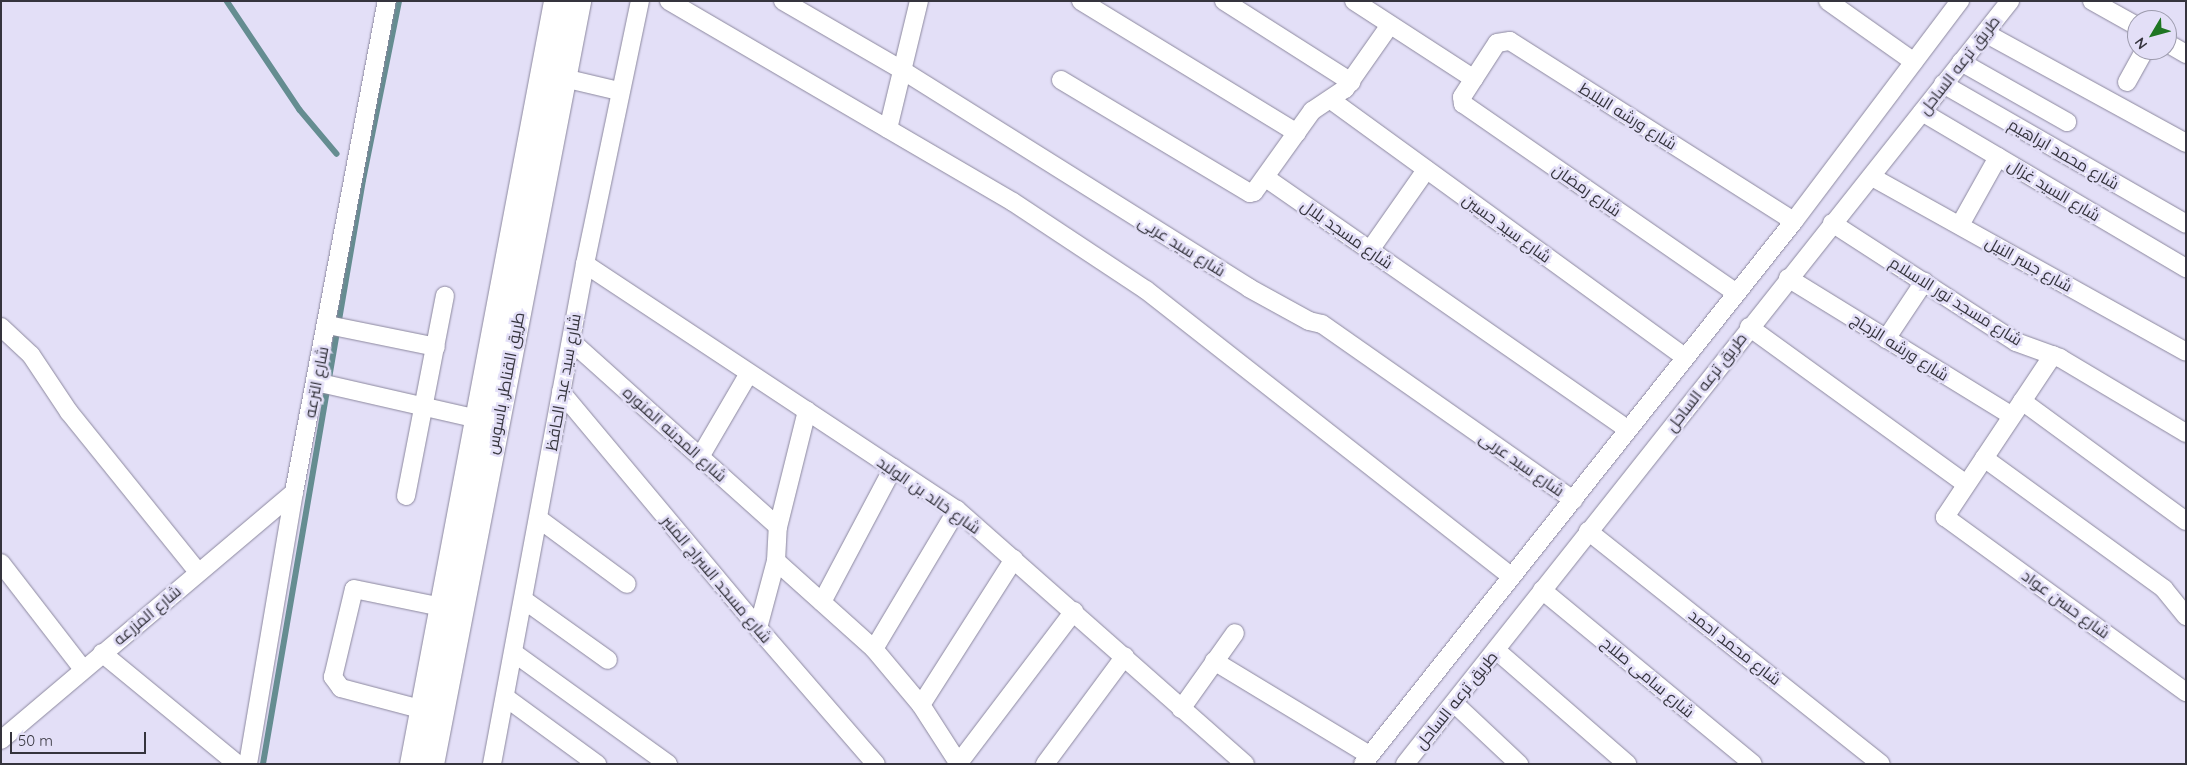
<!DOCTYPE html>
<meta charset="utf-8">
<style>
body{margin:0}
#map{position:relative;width:2187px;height:765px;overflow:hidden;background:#e3dff7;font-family:Quicksand,Cairo,sans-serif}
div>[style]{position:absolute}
.stream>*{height:5.5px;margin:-2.75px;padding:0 2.75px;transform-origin:2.75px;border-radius:2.75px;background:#658d91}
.roads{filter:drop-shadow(0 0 1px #8c889e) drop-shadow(0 0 1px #8c889e)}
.minor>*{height:18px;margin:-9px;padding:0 9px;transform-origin:9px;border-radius:9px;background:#fff}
.secondary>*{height:25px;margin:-12.5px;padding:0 12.5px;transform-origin:12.5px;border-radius:12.5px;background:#fff}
span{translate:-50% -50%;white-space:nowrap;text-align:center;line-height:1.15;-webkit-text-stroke:5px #e3dff7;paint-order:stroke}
.street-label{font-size:16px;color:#35343d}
.frame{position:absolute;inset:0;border:2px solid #35343d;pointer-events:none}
.north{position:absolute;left:2127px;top:10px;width:50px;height:50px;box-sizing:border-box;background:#e3dff7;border:1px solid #9d9bad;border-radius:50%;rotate:233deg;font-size:14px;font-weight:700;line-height:20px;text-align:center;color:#35343d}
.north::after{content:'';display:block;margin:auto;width:18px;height:22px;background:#1f7623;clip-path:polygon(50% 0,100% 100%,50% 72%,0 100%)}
.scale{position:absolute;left:10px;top:732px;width:136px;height:22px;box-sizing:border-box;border:2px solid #35343d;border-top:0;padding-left:6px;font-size:15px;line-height:18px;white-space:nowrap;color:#35343d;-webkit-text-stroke:4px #e3dff7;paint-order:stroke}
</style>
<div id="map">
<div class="stream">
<i style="left:227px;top:1px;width:131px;rotate:56.2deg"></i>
<i style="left:300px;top:110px;width:57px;rotate:49.9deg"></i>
<i style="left:263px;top:764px;width:592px;rotate:-80.28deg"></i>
<i style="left:363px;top:180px;width:183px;rotate:-78.6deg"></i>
</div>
<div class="roads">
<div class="minor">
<i style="left:669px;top:1px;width:398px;rotate:30.3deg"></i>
<i style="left:1013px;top:202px;width:159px;rotate:33.5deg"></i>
<i style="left:1146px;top:290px;width:464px;rotate:38.1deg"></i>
<i style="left:783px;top:1px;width:138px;rotate:30.1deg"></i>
<i style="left:902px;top:70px;width:410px;rotate:32.1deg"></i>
<i style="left:1249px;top:288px;width:68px;rotate:28.8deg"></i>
<i style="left:1309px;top:321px;width:13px;rotate:13deg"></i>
<i style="left:1322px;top:324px;width:307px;rotate:35deg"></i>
<i style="left:1081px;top:1px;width:253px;rotate:31.4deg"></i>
<i style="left:1224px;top:1px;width:151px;rotate:32.5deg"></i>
<i style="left:1354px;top:1px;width:143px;rotate:33deg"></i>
<i style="left:1828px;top:1px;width:105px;rotate:35.3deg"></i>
<i style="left:2092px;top:1px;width:51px;rotate:29.1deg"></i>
<i style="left:1985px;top:33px;width:229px;rotate:28.7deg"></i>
<i style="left:2167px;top:43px;width:22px;rotate:30deg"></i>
<i style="left:1961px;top:62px;width:122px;rotate:29.5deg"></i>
<i style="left:564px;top:78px;width:57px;rotate:13.3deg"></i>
<i style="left:1061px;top:80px;width:220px;rotate:30.9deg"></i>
<i style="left:1250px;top:193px;width:4px;rotate:-14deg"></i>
<i style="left:1254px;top:192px;width:100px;rotate:-54.4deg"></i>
<i style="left:1312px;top:111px;width:40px;rotate:-34deg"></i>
<i style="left:1345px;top:89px;width:78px;rotate:-54.9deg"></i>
<i style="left:2127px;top:82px;width:37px;rotate:-61deg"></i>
<i style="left:1943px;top:84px;width:280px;rotate:29.9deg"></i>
<i style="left:1331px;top:100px;width:435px;rotate:36deg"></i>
<i style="left:1922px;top:112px;width:307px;rotate:30.6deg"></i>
<i style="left:888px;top:129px;width:132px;rotate:-76.4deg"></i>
<i style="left:1872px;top:177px;width:359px;rotate:29.1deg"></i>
<i style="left:1266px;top:178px;width:440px;rotate:34.8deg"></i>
<i style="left:1832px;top:223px;width:219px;rotate:32.9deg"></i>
<i style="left:2016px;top:342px;width:47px;rotate:20deg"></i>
<i style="left:2060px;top:358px;width:147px;rotate:30.8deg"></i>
<i style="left:1960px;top:225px;width:78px;rotate:-60.8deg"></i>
<i style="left:1370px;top:250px;width:98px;rotate:-55deg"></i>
<i style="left:585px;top:264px;width:446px;rotate:33.5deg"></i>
<i style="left:957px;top:510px;width:384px;rotate:41.4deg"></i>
<i style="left:1788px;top:278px;width:263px;rotate:31.6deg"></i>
<i style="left:1735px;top:292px;width:331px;rotate:-145.3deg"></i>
<i style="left:1463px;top:104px;width:7px;rotate:-98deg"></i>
<i style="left:1462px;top:97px;width:64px;rotate:-57.1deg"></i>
<i style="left:1497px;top:43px;width:13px;rotate:-9deg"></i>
<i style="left:1510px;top:41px;width:336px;rotate:32.4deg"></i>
<i style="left:328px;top:325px;width:110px;rotate:11.5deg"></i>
<i style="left:1px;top:327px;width:41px;rotate:43deg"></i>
<i style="left:31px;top:355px;width:69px;rotate:56.3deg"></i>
<i style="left:69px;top:412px;width:206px;rotate:51.1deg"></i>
<i style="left:1749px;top:327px;width:268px;rotate:35.9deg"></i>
<i style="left:1886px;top:339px;width:69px;rotate:-56.3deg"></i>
<i style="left:571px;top:341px;width:278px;rotate:41.9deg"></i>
<i style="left:2053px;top:355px;width:195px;rotate:123.7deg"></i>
<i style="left:1945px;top:517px;width:298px;rotate:36deg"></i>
<i style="left:316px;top:382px;width:165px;rotate:12.9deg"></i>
<i style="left:561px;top:392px;width:307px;rotate:50.1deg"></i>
<i style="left:758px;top:628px;width:180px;rotate:49.1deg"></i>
<i style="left:2022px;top:401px;width:203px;rotate:36.2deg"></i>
<i style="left:700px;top:457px;width:97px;rotate:-59.7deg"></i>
<i style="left:1984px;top:458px;width:223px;rotate:36deg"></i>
<i style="left:2164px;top:589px;width:35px;rotate:51deg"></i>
<i style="left:406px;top:496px;width:204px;rotate:-79deg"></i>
<i style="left:539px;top:519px;width:109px;rotate:36.5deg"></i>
<i style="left:1588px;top:531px;width:374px;rotate:38.5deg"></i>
<i style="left:776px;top:561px;width:132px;rotate:41.9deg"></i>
<i style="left:874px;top:649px;width:73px;rotate:50deg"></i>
<i style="left:921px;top:705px;width:70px;rotate:57.2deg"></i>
<i style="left:1px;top:563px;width:134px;rotate:52.3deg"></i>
<i style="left:1542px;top:590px;width:273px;rotate:39.5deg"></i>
<i style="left:524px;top:600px;width:103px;rotate:35.5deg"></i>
<i style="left:822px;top:602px;width:152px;rotate:-62.1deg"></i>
<i style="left:758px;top:628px;width:69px;rotate:-75deg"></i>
<i style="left:776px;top:561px;width:34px;rotate:-87deg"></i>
<i style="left:778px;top:527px;width:120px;rotate:-76deg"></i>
<i style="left:874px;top:649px;width:162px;rotate:-59.2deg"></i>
<i style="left:1496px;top:650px;width:174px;rotate:41deg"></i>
<i style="left:102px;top:653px;width:175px;rotate:39.4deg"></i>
<i style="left:514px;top:653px;width:190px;rotate:35.8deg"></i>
<i style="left:1214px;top:661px;width:181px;rotate:31.2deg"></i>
<i style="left:505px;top:697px;width:114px;rotate:36.1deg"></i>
<i style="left:1455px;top:704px;width:88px;rotate:43.2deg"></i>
<i style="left:921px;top:705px;width:173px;rotate:-57.5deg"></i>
<i style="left:1181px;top:709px;width:93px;rotate:-54.6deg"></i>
<i style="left:424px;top:710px;width:86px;rotate:-165.2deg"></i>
<i style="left:341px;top:688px;width:14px;rotate:-126deg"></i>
<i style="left:333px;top:677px;width:90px;rotate:-76.6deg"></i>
<i style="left:354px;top:589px;width:90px;rotate:11.6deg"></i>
<i style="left:1px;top:740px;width:384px;rotate:-40.2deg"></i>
<i style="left:248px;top:764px;width:276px;rotate:-80.4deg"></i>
<i style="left:294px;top:492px;width:500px;rotate:-79.3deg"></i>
<i style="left:492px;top:764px;width:509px;rotate:-79.46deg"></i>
<i style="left:585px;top:264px;width:269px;rotate:-78.2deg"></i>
<i style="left:958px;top:764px;width:192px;rotate:-52.8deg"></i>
<i style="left:1045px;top:764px;width:134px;rotate:-53.5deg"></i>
<i style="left:1363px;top:764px;width:693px;rotate:-51.56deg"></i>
<i style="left:1794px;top:221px;width:276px;rotate:-53deg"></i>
<i style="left:1405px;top:764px;width:974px;rotate:-51.59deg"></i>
</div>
<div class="secondary">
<i style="left:412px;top:764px;width:776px;rotate:-79.31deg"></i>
<i style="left:431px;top:764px;width:777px;rotate:-79.09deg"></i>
</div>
</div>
<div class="street-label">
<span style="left:1959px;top:65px;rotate:-52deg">طريق ترعه الساحل</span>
<span style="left:1628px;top:116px;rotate:32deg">شارع ورشه البلاط</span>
<span style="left:2064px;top:154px;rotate:30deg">شارع محمد ابراهيم</span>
<span style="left:1587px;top:190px;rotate:35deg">شارع رمضان</span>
<span style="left:2054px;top:190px;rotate:31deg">شارع السيد غزال</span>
<span style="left:1507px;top:228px;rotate:36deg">شارع سيد حسين</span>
<span style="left:1347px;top:234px;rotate:35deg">شارع مسجد بلال</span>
<span style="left:1182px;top:246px;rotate:32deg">شارع سيد عربى</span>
<span style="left:2029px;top:264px;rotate:29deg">شارع جسر النيل</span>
<span style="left:1956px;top:301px;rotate:32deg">شارع مسجد نور الاسلام</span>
<span style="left:1900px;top:347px;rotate:32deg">شارع ورشه الزجاج</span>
<span style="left:316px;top:382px;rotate:-79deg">شارع الترعه</span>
<span style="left:563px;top:382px;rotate:-80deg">شارع سيد عبد الحافظ</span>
<span style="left:1706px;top:382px;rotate:-52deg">طريق ترعه الساحل</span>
<span style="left:505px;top:383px;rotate:-79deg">طريق القناطر, باسوس</span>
<span style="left:675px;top:434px;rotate:42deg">شارع المدينه المنوره</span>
<span style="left:1522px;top:464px;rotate:35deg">شارع سيد عربى</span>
<span style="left:929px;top:495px;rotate:35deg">شارع خالد بن الوليد</span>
<span style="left:717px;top:579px;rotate:50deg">شارع مسجد السراج المنير</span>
<span style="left:2066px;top:604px;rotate:36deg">شارع حسن عواد</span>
<span style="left:147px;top:615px;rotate:-40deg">شارع المزرعه</span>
<span style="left:1735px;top:647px;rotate:38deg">شارع محمد احمد</span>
<span style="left:1648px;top:677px;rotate:40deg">شارع سامى صلاح</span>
<span style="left:1456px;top:700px;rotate:-51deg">طريق ترعه الساحل</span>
</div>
<div class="frame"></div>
<div class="north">N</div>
<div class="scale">50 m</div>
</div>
